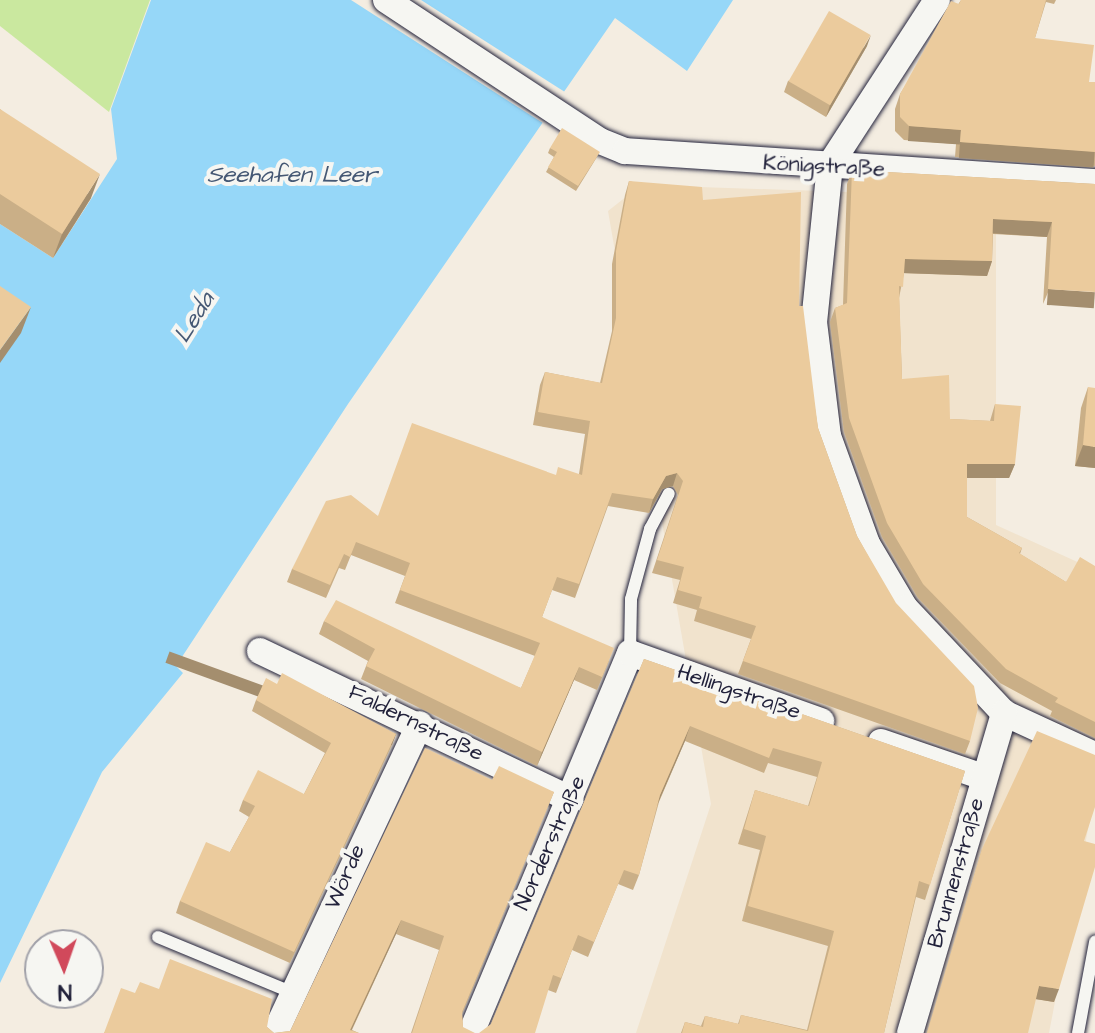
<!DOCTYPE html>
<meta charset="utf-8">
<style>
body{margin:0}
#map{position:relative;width:1095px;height:1033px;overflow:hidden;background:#f4ede1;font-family:"Architects Daughter",sans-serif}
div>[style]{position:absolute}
.built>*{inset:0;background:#f1e3cd}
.green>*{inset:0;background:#cae89f}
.water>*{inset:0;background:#96d7f8}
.pier>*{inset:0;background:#f4ede1}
.roads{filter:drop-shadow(0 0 2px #22223b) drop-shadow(0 0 2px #22223b)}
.lane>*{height:12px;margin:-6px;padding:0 6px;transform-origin:6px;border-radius:6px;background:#f6f6f2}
.street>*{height:26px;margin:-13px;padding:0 13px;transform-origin:13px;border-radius:13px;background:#f6f6f2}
.wall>*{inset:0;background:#caaf87}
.shaded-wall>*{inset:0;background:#a48e6e;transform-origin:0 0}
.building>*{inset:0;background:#ebcb9d;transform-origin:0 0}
span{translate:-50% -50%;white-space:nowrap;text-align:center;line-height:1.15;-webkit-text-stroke:8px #f6f6f2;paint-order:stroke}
.street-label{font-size:22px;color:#22223b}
.water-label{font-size:24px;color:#455874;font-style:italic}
.north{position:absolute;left:24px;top:929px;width:80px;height:80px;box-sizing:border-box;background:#f6f6f2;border:2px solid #a1a1a9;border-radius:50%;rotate:178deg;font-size:22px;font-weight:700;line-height:32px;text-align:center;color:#22223b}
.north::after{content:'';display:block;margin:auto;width:28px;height:36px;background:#d1495b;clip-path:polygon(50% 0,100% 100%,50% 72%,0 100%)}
</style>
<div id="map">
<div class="built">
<i style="clip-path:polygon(641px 185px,996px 197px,996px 525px,1095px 570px,1095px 793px,1049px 1033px,636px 1033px,711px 804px,608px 211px)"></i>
</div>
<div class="green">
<i style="clip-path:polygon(0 0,150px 0,109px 112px,0 26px)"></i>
</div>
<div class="water">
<i style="clip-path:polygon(151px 0,733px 0,687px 71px,615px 18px,348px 404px,176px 666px,183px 673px,102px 772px,0 983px,0 224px,53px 258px,117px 159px,111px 109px)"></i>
</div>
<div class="pier">
<i style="clip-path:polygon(351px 0,421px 0,568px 94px,546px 125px)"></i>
</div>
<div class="roads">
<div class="lane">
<i style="left:630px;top:653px;width:54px;rotate:-88.9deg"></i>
<i style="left:631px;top:599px;width:73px;rotate:-74.8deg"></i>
<i style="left:650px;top:529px;width:40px;rotate:-62deg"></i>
<i style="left:158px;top:937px;width:146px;rotate:22.5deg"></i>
<i style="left:1078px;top:1033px;width:93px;rotate:-79.4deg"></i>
</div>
<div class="street">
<i style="left:386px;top:0;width:256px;rotate:33.4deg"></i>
<i style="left:600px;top:141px;width:27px;rotate:22deg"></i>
<i style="left:625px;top:151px;width:471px;rotate:3.8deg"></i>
<i style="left:937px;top:0;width:197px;rotate:123deg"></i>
<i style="left:830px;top:165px;width:158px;rotate:95.8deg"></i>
<i style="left:814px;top:322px;width:115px;rotate:83deg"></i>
<i style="left:828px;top:436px;width:115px;rotate:70.1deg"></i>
<i style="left:867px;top:544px;width:74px;rotate:59.3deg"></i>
<i style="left:905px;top:608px;width:144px;rotate:46.7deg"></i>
<i style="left:1004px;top:713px;width:100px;rotate:24.8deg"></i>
<i style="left:260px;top:651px;width:344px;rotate:25.5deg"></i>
<i style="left:881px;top:742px;width:108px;rotate:18.9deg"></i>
<i style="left:275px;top:1033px;width:341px;rotate:-64.9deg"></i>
<i style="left:471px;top:1033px;width:412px;rotate:-67.3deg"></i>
<i style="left:630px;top:653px;width:203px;rotate:19.6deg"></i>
<i style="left:910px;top:1033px;width:334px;rotate:-73.6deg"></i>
</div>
</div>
<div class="wall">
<i style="clip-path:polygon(961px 0,1056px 0,1054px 4px,1046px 2px,1035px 38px,1089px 82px,1095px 82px,1095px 166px,955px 157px,956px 144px,904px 140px,895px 131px,895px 109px,900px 94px)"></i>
<i style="clip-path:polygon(867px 46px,826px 117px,784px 92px,788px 81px)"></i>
<i style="clip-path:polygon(0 109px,91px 198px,53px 258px,0 224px)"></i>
<i style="clip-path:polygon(550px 148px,597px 157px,576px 191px,546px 172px,554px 157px,548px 153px)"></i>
<i style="clip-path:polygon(852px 170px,1095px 184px,1043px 304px,1047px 237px,993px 234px,992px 261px,987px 276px,904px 273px,899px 298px,902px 379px,950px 419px,990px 421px,995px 404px,1015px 464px,1009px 478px,967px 478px,967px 517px,1022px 548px,1020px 554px,1066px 582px,1095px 566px,1095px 738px,1050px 716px,1052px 711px,1000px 683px,918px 598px,882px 537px,844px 432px,830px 322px,835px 308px,843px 305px,847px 184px)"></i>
<i style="clip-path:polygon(629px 181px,703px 200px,799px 306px,818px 428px,857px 536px,970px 741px,965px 754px,738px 674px,751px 639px,694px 621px,697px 610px,673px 603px,680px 580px,652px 573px,678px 495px,673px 486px,662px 489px,649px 513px,608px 506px,575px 598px,552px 590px,542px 617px,609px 661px,597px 690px,574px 680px,537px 766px,361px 679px,368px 661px,319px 634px,324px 621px,521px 688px,535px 656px,395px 603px,405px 576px,351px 555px,345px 570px,339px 568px,326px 598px,287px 582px,292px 569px,378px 516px,556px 475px,579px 474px,585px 434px,533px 425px,540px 385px,545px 372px,600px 383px,612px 331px,612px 264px,625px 195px)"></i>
<i style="clip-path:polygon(1088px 387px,1095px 468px,1075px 466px,1081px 408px)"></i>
<i style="clip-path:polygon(644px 659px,965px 771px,925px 900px,916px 897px,884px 1033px,681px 1033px,685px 1022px,701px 1026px,705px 1016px,738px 1024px,741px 1015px,807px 1030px,828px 946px,742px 921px,760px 850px,738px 844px,755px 790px,808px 806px,817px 777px,768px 763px,764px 773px,685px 741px,659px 802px,639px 875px,633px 890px,618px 884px,588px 957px,572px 950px,556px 993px,548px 990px,491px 1024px)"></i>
<i style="clip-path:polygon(277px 684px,396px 734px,392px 745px,290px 963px,176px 913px,180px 901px,230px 852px,249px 817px,239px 811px,243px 800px,304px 794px,325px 753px,252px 711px,256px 700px)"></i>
<i style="clip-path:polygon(492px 780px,554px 792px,462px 1014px,463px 1027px,411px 1033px,439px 950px,396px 934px,352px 1030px,359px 1033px,104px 1033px,135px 993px,267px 1027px,274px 1033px,290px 1031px)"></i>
<i style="clip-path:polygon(1084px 841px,1054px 1002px,1036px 999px,927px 1033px,982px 849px)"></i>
</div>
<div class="shaded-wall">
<i style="clip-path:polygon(871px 35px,867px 46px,826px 117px,830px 105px)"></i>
<i style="left:909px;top:126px;width:52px;height:15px;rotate:4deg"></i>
<i style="left:960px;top:142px;width:135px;height:16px;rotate:4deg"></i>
<i style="clip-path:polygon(100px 174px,91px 198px,53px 258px,62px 234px)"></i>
<i style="clip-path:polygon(993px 219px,1052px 222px,1047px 237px,988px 233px)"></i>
<i style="clip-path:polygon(905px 259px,992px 261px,987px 276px,900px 273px)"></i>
<i style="left:1048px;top:289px;width:47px;height:16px;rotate:4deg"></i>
<i style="clip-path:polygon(31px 307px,21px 333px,0 363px,0 350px)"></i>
<i style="clip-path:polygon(1083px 445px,1095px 447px,1095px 468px,1075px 466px)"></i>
<i style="clip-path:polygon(967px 464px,1015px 464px,1009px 478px,961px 478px)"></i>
<i style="clip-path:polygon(677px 473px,673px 486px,662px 489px,649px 513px,653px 499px,666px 476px)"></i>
<i style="clip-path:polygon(579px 667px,574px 680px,537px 766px,542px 752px)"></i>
<i style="clip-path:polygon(690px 726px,685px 741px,655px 810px,660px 795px)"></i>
<i style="left:396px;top:734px;width:12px;height:241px;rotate:110deg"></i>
<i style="clip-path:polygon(401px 920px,396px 934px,350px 1033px,349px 1033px)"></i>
<i style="clip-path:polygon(1039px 986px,1059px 989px,1054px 1002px,1035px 999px)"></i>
</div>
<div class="building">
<i style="clip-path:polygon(961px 0,1046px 0,1035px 38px,1094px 45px,1089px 82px,1095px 82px,1095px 152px,960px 142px,961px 130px,909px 126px,900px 117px,900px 94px,951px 1px,959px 4px)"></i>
<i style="left:829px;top:11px;width:48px;height:81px;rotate:30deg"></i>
<i style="clip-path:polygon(0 109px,100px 174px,62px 234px,0 194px)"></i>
<i style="clip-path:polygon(562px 128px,600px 152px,578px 186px,548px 167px,557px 152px,550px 148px)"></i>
<i style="clip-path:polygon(852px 170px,1095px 184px,1095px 292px,1048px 289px,1052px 222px,993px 219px,992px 261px,905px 259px,903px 287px,899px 286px,902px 379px,949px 375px,950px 419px,994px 421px,995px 404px,1021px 406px,1015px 464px,967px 464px,967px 517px,1022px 548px,1019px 553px,1066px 582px,1080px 557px,1095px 566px,1095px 722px,1055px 702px,1058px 698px,1006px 669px,923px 584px,887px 523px,849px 418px,835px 308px,847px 303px)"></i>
<i style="clip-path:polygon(629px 181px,702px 187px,703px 200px,801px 192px,799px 306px,803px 306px,818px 428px,857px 536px,896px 603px,974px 686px,978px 708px,970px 741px,743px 661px,756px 626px,699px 608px,702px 597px,678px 590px,684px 567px,657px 560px,683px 481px,677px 473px,666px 476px,653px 499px,612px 493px,579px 584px,557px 577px,542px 617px,614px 648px,602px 677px,579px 667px,542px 752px,366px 666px,375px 649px,324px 621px,336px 600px,521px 688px,540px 643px,400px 590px,410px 563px,356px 542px,350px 557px,344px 554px,330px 585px,292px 569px,326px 501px,351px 495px,378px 516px,412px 423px,556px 475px,558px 467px,582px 475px,590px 421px,538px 412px,545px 372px,602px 383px,616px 318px,616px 251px)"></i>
<i style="clip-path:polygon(0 286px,31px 307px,0 350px)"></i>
<i style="clip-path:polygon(1088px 387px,1095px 388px,1095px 447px,1083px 445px)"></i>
<i style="clip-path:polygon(644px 659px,965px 771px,930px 885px,919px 881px,884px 1033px,682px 1033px,685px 1022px,703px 1027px,705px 1016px,739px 1024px,741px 1015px,808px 1031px,834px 931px,748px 906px,766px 836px,744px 829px,755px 790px,809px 806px,822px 762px,773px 748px,769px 758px,690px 726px,660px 795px,639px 875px,624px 870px,594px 942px,578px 935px,561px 978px,553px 975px,535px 1033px,479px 1033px,491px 1024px)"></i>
<i style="clip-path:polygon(282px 673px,396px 734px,294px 952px,180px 901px,206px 842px,230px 852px,255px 806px,243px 800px,258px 770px,304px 794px,331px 743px,256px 700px,266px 678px,277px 684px)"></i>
<i style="clip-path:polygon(1037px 731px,1095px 755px,1095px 807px,1084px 841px,1095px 844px,1095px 867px,1059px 989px,1039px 986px,1028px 1033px,927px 1033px,982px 849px)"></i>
<i style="clip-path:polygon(425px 748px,492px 780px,499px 766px,554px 792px,462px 1012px,463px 1027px,475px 1033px,412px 1033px,444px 936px,401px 920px,350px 1030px,359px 1033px,104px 1033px,121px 988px,135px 993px,140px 982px,159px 989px,170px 959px,272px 999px,267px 1027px,274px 1033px,290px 1031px)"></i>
</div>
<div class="street-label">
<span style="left:824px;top:166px;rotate:3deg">Königstraße</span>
<span style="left:739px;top:692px;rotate:19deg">Hellingstraße</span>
<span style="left:416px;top:723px;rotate:26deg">Faldernstraße</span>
<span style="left:550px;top:843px;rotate:-66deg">Norderstraße</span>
<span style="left:956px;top:873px;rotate:-74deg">Brunnenstraße</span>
<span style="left:345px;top:877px;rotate:-66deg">Wörde</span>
</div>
<div class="water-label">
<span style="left:292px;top:176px">Seehafen Leer</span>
<span style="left:195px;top:318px;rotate:-58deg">Leda</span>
</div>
<div class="north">N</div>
</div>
